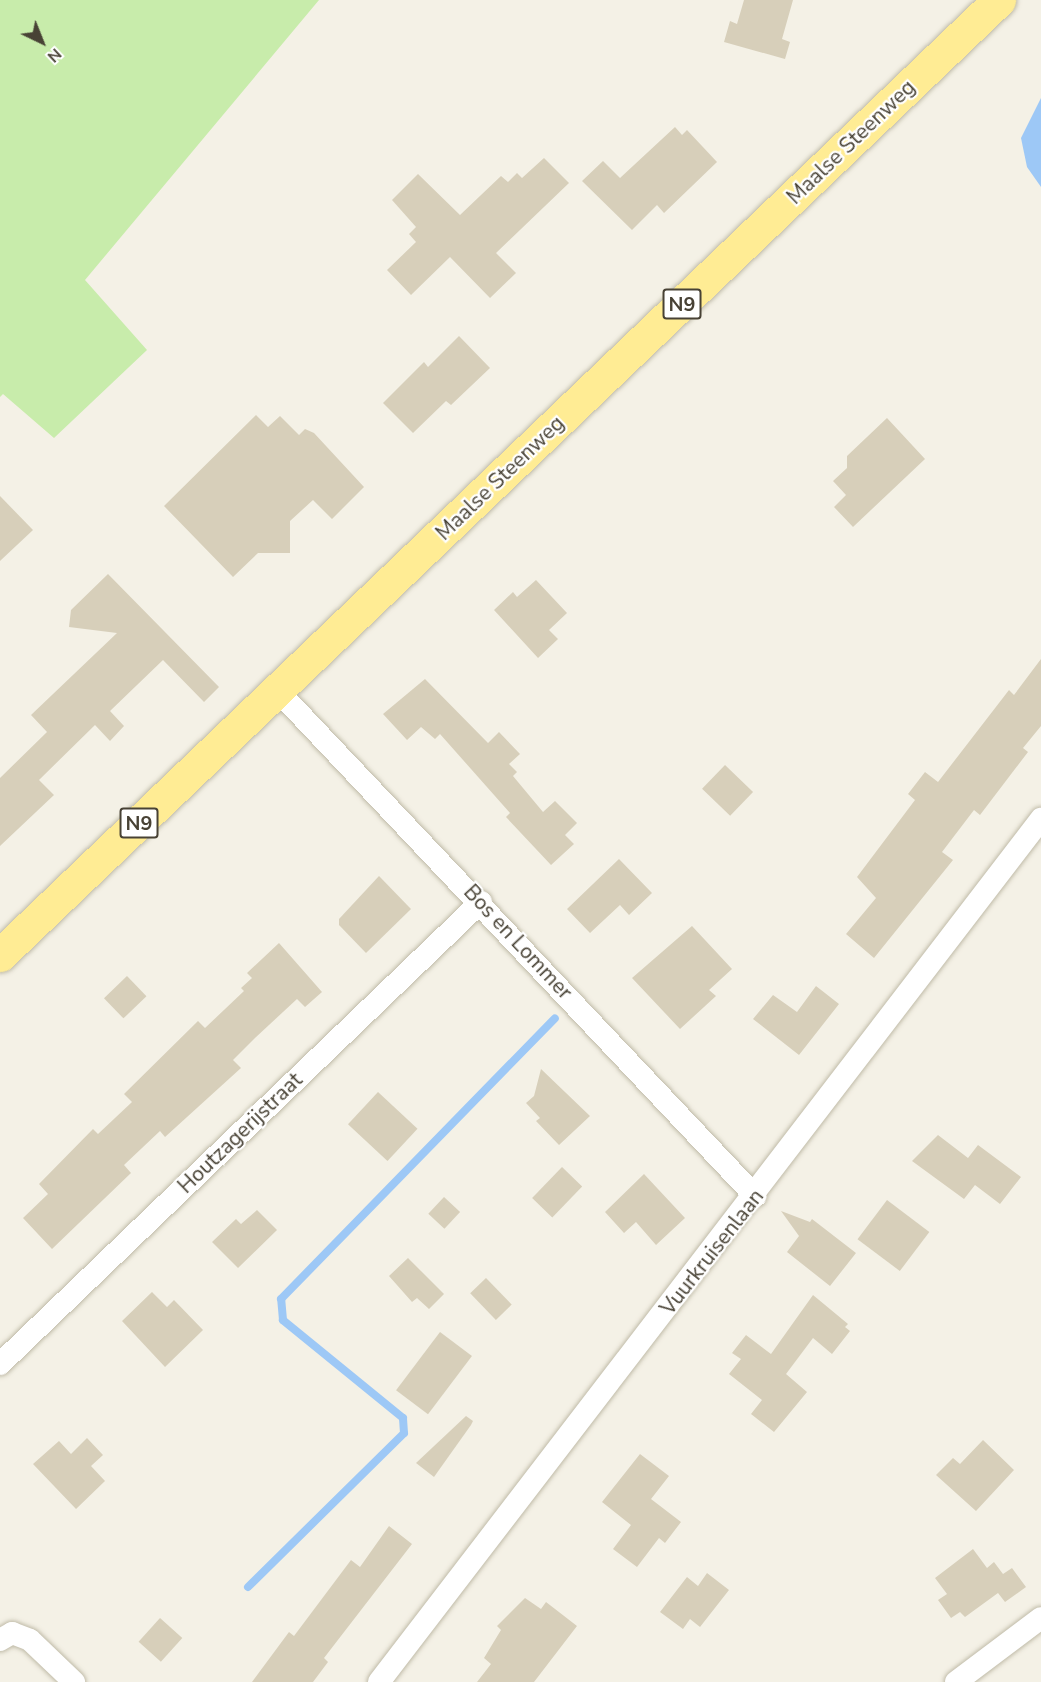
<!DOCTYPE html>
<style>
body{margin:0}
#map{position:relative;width:1041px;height:1682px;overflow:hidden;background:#f4f1e6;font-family:"Nunito Sans",sans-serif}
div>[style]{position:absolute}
.green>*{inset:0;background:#c8ecab}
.water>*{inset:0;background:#9dc8f6}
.stream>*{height:8px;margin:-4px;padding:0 4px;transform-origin:4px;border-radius:4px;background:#9dc8f6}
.building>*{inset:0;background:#d7cfba;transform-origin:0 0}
.roads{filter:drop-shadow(0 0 2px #c0bba8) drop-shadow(0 0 2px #c0bba8)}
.minor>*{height:22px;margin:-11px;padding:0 11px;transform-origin:11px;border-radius:11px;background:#fff}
.primary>*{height:33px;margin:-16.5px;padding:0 16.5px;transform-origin:16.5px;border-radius:16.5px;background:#ffec94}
span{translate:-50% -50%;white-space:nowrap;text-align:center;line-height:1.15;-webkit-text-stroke:4.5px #fff;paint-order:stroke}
.shield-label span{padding:2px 4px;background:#fff;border:2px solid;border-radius:4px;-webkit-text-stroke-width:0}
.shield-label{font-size:20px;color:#484235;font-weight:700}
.street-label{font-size:21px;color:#484235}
.north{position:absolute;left:12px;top:12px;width:60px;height:60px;-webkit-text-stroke:4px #fff;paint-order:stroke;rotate:137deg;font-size:16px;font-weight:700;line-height:24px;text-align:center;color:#484235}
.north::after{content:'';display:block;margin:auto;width:21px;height:27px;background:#484235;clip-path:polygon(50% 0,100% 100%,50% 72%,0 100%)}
</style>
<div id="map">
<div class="green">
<i style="clip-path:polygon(0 0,319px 0,85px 280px,147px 350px,54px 438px,3px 394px,0 397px)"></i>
</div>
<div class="water">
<i style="clip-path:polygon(1041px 98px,1041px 187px,1027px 167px,1021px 138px)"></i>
</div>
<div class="stream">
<i style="left:248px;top:1587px;width:219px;rotate:-44.6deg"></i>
<i style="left:404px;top:1433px;width:15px;rotate:-94deg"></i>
<i style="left:403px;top:1418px;width:155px;rotate:-140.8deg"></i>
<i style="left:283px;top:1320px;width:21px;rotate:-95deg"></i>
<i style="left:281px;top:1299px;width:392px;rotate:-45.7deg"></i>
</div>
<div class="building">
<i style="clip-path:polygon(744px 0,793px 0,782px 39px,790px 42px,785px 59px,724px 42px,730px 21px,737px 24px)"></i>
<i style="clip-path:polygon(675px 127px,682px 135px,687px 130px,717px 162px,664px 213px,657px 205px,632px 230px,582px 181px,603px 161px,620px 178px)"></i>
<i style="clip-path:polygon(544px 158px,569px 183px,496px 253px,516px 273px,490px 298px,450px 257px,411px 295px,387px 270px,416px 242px,409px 234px,416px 227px,392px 200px,418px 174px,460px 215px,501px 176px,508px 182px,517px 173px,522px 178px)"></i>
<i style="clip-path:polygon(459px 336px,490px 368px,451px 405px,446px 401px,413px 433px,383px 403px,424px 362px,428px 367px)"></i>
<i style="clip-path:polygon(256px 415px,268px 427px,280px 416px,299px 435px,305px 429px,314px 433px,364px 487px,332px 519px,313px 500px,290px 521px,290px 553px,258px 553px,233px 577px,164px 506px)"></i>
<i style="clip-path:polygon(887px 418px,925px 459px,853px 527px,834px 507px,846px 495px,833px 481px,847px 468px,847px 456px)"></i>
<i style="clip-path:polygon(0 496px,33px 530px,0 561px)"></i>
<i style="clip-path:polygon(108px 574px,219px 687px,204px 702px,163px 660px,110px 711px,124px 726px,110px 741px,95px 725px,39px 780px,54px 795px,0 846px,0 778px,47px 732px,31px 715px,117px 633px,69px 627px,71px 610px)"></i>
<i style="clip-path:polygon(536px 580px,567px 613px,549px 630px,558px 639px,538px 658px,494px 610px,513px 592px,517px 597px)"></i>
<i style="clip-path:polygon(1041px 659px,1041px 726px,1023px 748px,1028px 752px,980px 815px,974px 810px,942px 852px,953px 860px,874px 958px,846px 934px,876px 898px,857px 877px,915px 800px,908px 794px,925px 772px,938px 782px,1009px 690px,1014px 695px)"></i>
<i style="clip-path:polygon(425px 679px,488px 743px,499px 732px,520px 754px,509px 764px,517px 772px,513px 776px,543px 812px,555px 801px,577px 823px,565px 835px,574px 844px,551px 865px,506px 817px,510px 813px,440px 734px,435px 739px,421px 727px,407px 740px,383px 714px)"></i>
<i style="left:725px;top:765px;width:39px;height:33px;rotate:44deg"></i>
<i style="clip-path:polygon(619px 859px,652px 893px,629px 915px,620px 905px,590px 933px,567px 909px)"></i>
<i style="clip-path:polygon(379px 876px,411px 909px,366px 953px,339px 925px,339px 919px)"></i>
<i style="clip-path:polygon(692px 926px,732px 969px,709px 990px,716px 996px,680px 1029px,632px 978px)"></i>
<i style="clip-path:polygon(279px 943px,322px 992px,305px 1007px,297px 999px,255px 1038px,233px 1060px,241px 1068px,165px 1137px,160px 1131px,124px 1165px,131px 1173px,52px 1249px,23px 1218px,48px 1194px,39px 1184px,93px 1129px,98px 1134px,132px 1102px,124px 1094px,198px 1021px,205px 1028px,244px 991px,241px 988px,252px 978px,247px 973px)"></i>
<i style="left:127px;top:976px;width:28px;height:32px;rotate:46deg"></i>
<i style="clip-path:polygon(816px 986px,839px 1004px,799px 1055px,753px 1019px,773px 995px,797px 1012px)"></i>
<i style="clip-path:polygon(541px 1069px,590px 1116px,559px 1145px,536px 1121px,540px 1118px,526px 1103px,534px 1096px)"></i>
<i style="left:378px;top:1092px;width:54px;height:44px;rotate:43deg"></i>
<i style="clip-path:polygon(938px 1135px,968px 1158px,978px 1145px,1021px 1177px,1000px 1204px,975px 1185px,964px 1199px,912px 1161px)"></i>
<i style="left:562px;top:1167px;width:28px;height:43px;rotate:44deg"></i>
<i style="clip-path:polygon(644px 1174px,685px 1218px,656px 1245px,636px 1222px,624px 1233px,605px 1212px)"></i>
<i style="left:444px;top:1197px;width:22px;height:23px;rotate:43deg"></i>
<i style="left:887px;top:1200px;width:53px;height:49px;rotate:37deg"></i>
<i style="clip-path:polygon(257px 1210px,277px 1230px,238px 1268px,212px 1242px,236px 1219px,241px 1224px)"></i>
<i style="clip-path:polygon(781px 1211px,810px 1222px,812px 1219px,856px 1253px,830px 1286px,787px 1252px,799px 1236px)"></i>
<i style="clip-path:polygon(408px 1258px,444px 1294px,429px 1309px,417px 1298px,412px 1302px,389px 1276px)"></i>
<i style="left:486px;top:1278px;width:37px;height:22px;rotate:46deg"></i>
<i style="clip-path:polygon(152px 1292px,167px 1307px,174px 1300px,203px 1330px,165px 1367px,122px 1321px)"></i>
<i style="clip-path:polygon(813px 1295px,848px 1324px,845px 1327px,850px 1331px,832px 1354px,813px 1338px,786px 1374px,807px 1392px,774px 1432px,751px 1414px,762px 1400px,729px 1374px,741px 1359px,732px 1353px,746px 1335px,771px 1354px)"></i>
<i style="left:440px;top:1332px;width:40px;height:73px;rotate:37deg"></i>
<i style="clip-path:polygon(466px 1416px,473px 1421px,471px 1425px,434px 1477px,416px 1463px)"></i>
<i style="clip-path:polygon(87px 1438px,103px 1455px,91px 1466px,105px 1481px,76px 1509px,33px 1464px,59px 1441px,71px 1454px)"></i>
<i style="clip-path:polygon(983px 1440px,1014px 1470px,976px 1511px,936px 1475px,953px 1458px,960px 1464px)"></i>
<i style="clip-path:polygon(640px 1454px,669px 1476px,651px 1499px,681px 1522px,665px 1543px,659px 1538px,637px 1567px,613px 1549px,631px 1525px,602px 1502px)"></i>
<i style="clip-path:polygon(389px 1526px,412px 1544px,324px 1658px,328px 1662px,313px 1682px,252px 1682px,289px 1632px,294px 1636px,351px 1560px,360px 1567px)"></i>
<i style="clip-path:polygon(973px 1549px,987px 1568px,994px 1562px,1003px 1574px,1012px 1568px,1026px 1587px,1005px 1602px,998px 1593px,965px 1617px,960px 1612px,951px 1618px,938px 1600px,947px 1594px,935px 1578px)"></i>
<i style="clip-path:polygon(707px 1573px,729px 1590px,700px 1627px,690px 1619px,683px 1629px,660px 1612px,687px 1577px,698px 1586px)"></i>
<i style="clip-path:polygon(525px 1598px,541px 1609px,546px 1602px,577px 1626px,534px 1682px,477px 1682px,491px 1664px,484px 1658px,501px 1630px,497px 1626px)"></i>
<i style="left:160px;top:1618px;width:30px;height:32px;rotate:42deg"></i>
</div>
<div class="roads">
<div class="minor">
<i style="left:278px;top:691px;width:695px;rotate:46.63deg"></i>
<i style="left:0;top:1364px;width:667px;rotate:-43.85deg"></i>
<i style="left:0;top:1640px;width:14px;rotate:-30deg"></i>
<i style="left:12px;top:1633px;width:19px;rotate:21deg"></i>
<i style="left:30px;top:1640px;width:61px;rotate:43.7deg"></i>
<i style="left:379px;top:1682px;width:1088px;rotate:-52.51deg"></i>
<i style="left:956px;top:1682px;width:106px;rotate:-37deg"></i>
</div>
<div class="primary">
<i style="left:0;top:955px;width:1382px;rotate:-43.71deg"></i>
</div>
</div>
<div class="shield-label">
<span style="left:682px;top:304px">N9</span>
<span style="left:139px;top:823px">N9</span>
</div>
<div class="street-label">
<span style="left:851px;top:142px;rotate:-44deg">Maalse Steenweg</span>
<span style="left:500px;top:478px;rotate:-44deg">Maalse Steenweg</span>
<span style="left:518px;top:942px;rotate:47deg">Bos en Lommer</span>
<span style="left:240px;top:1133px;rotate:-44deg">Houtzagerijstraat</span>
<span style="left:712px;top:1252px;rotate:-52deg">Vuurkruisenlaan</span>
</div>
<div class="north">N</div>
</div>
